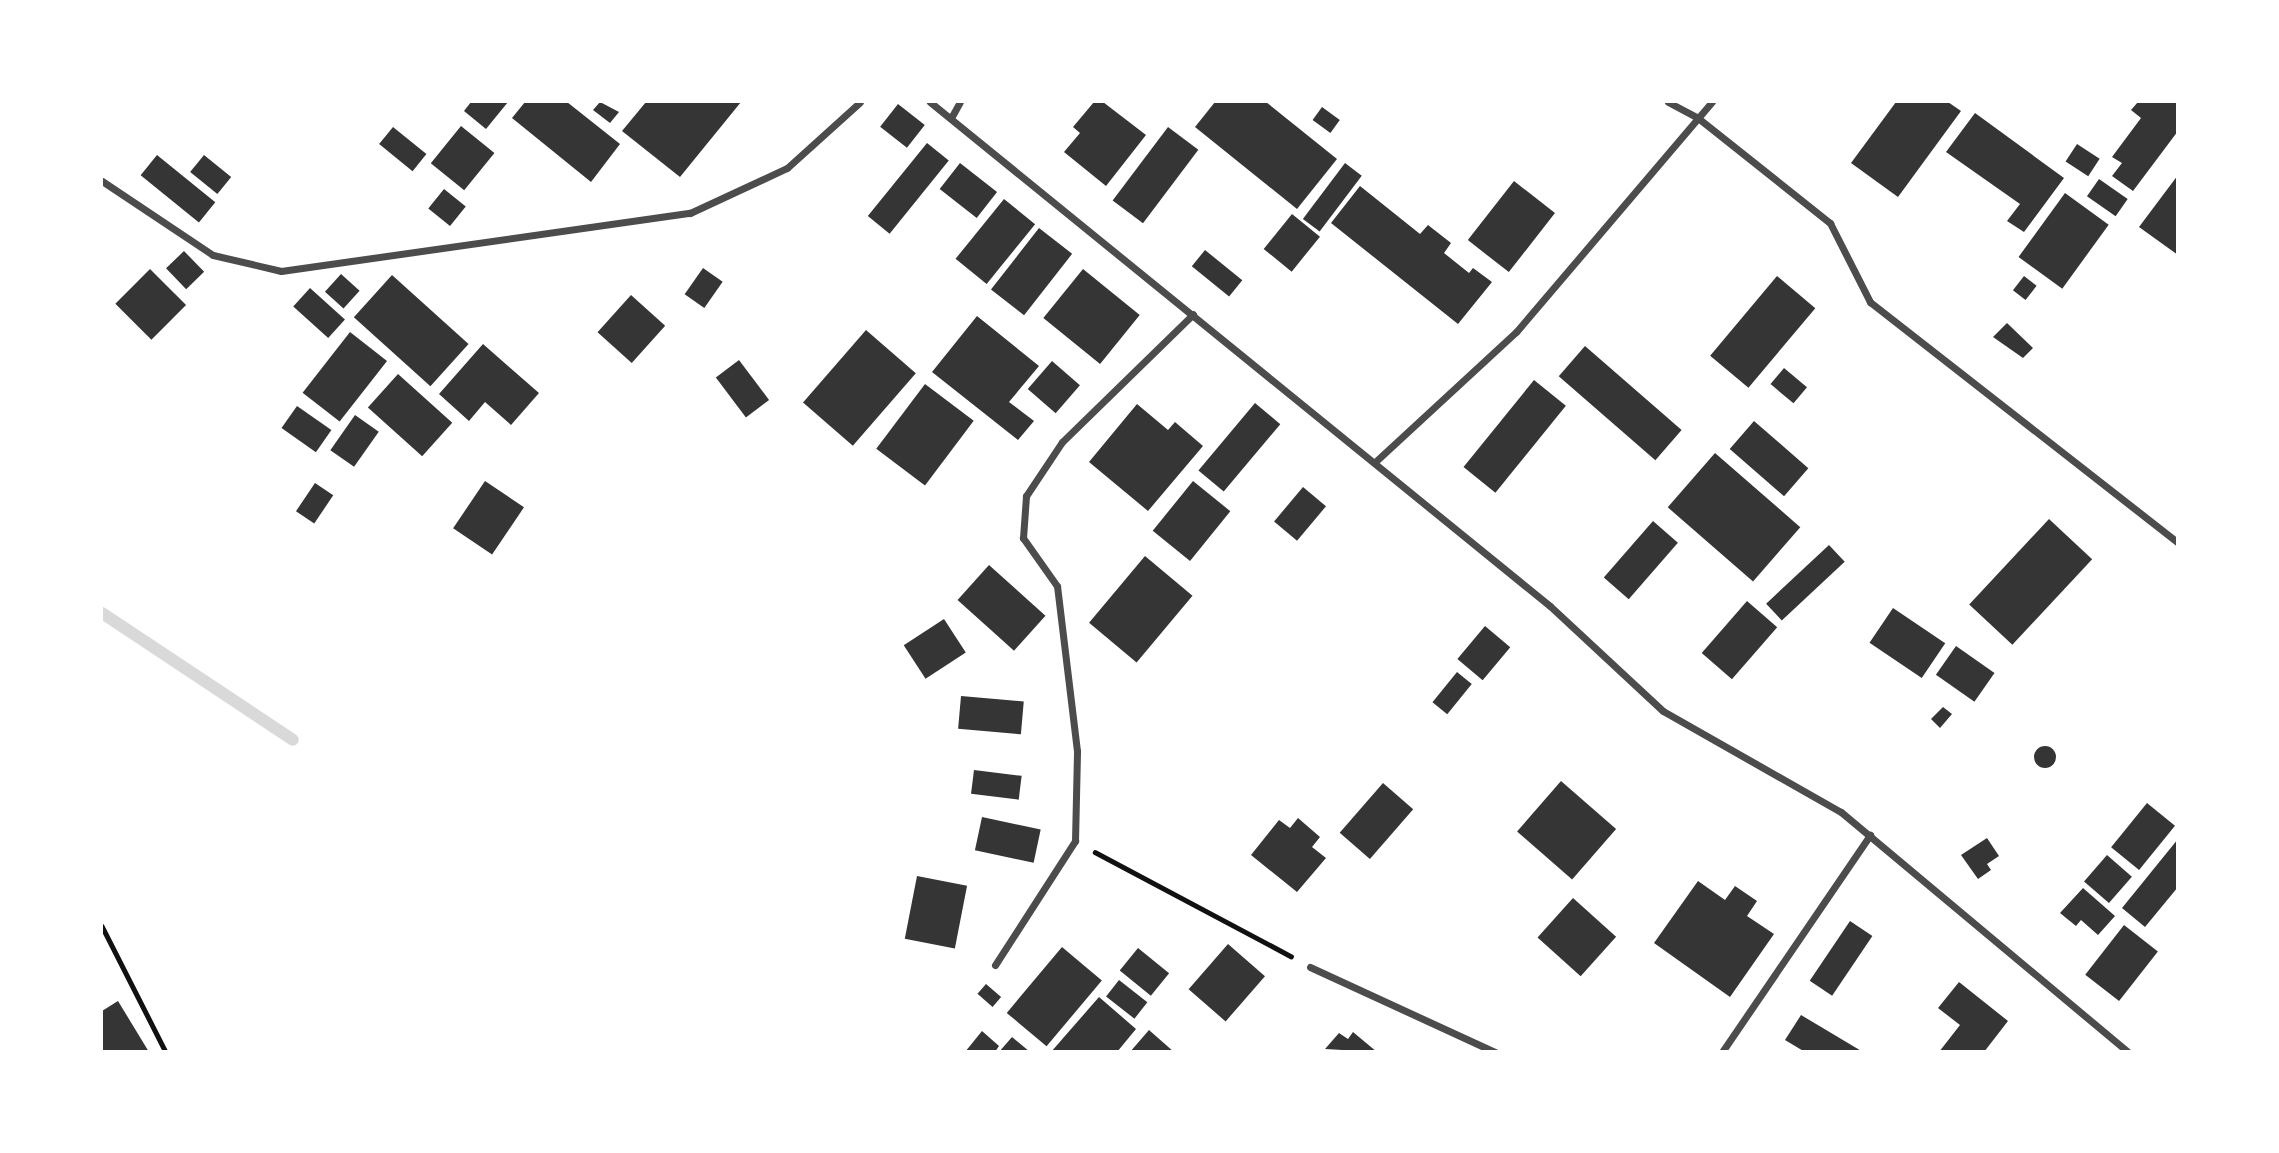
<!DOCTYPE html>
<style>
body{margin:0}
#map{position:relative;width:2279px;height:1153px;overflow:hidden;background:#fff;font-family:"Open Sans",sans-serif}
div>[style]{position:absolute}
.stream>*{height:12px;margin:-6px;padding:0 6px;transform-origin:6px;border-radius:6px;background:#d9d9d9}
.building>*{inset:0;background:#353535;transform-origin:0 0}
.round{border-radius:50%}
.path>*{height:4.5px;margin:-2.25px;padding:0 2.25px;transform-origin:2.25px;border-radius:2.25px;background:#111}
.minor>*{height:7px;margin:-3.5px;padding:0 3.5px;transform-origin:3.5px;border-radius:3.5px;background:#4c4c4c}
span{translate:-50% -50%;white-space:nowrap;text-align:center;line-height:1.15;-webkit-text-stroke:7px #fff;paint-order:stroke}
.frame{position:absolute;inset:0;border:103px solid #fff;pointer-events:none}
</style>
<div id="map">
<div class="stream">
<i style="left:102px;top:613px;width:229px;rotate:33.6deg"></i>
</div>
<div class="building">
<i style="clip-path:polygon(471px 102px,508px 102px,486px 129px,464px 111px)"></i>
<i style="clip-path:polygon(525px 102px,567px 102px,620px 144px,591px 182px,512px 118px)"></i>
<i style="clip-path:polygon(600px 102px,619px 112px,610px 123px,593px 110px)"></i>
<i style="clip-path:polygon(646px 102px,741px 102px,680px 177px,622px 131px)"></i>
<i style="clip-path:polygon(1094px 102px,1103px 102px,1146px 135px,1106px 186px,1064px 152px,1080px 133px,1073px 127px)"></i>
<i style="clip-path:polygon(1215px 102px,1266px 102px,1337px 159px,1297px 209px,1195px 127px)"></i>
<i style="clip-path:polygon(1896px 102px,1948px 102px,1961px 111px,1898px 197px,1851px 163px)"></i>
<i style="clip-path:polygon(2138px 102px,2178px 102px,2178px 131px,2133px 191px,2112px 176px,2122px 163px,2112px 157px,2141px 118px,2131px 110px)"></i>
<i style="left:898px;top:104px;width:34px;height:29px;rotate:38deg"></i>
<i style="left:1322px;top:107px;width:22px;height:16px;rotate:36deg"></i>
<i style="clip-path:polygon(1975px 113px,2064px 178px,2024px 232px,2007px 221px,2020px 204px,1946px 152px)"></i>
<i style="left:461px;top:126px;width:43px;height:48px;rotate:39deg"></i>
<i style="left:393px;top:127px;width:43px;height:22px;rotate:39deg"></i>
<i style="left:1168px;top:127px;width:38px;height:92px;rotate:37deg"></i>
<i style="left:927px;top:143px;width:28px;height:94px;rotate:39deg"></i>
<i style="left:2077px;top:144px;width:27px;height:21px;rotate:33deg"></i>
<i style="left:157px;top:155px;width:75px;height:26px;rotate:39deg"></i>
<i style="left:204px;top:155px;width:35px;height:22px;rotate:39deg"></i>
<i style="left:960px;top:163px;width:47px;height:33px;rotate:38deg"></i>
<i style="left:1345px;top:163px;width:21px;height:70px;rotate:37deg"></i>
<i style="clip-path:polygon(2178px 175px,2178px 255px,2139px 227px)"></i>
<i style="left:2099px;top:179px;width:35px;height:21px;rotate:35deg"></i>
<i style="left:1514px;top:181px;width:52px;height:75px;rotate:38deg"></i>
<i style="clip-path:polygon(1360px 186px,1420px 234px,1428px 225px,1451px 243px,1444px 253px,1469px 273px,1473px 268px,1492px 282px,1458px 324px,1331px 223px)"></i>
<i style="left:444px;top:189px;width:28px;height:25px;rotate:39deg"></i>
<i style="left:2065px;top:193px;width:54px;height:79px;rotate:36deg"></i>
<i style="left:1004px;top:199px;width:40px;height:77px;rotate:39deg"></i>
<i style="left:1292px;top:214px;width:36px;height:45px;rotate:39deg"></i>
<i style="left:1039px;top:228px;width:42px;height:78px;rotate:38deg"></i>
<i style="left:1205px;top:250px;width:48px;height:21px;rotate:39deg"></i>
<i style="left:184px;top:251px;width:29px;height:25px;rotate:46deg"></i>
<i style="left:703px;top:268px;width:24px;height:32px;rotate:35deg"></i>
<i style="left:150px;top:269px;width:51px;height:49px;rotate:45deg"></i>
<i style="left:1083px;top:269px;width:73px;height:63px;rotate:39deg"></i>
<i style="left:341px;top:274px;width:25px;height:24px;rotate:42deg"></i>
<i style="left:392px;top:275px;width:103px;height:57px;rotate:42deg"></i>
<i style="left:1777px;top:276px;width:50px;height:104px;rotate:40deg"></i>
<i style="left:2024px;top:276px;width:16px;height:18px;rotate:38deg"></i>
<i style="left:310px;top:288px;width:47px;height:25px;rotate:42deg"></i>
<i style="left:631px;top:295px;width:46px;height:50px;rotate:42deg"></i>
<i style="clip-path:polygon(977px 316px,1039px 366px,1009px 402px,1034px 421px,1018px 440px,932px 372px)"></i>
<i style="clip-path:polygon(2007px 323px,2033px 348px,2023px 358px,1993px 337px)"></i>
<i style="left:866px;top:330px;width:66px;height:96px;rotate:41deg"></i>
<i style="left:350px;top:332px;width:47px;height:77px;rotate:38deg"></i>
<i style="clip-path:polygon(483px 344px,539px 393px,511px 425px,485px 402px,469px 421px,439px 394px)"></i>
<i style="left:1585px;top:346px;width:128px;height:40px;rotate:41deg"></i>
<i style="left:739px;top:360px;width:50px;height:29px;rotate:53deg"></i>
<i style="left:1052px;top:361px;width:37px;height:37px;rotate:41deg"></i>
<i style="left:1784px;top:368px;width:30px;height:21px;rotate:40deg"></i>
<i style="left:398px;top:374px;width:73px;height:45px;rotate:42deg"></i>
<i style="left:1534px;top:380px;width:41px;height:112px;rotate:39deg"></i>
<i style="left:925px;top:384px;width:61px;height:81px;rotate:37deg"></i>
<i style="left:1255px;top:403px;width:33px;height:88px;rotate:40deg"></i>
<i style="clip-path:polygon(1137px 404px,1168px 430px,1175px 422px,1203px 446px,1148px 511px,1089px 462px)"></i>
<i style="left:297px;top:406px;width:42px;height:27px;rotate:35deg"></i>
<i style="left:355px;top:415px;width:29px;height:43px;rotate:35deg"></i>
<i style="left:1754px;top:421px;width:72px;height:37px;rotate:41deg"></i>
<i style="left:1715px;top:453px;width:113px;height:72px;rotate:41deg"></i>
<i style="left:485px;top:481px;width:47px;height:57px;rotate:34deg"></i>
<i style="left:1193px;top:481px;width:48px;height:64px;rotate:39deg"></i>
<i style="left:315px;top:483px;width:22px;height:34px;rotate:34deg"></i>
<i style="left:1303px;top:487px;width:30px;height:45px;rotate:40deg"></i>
<i style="left:2049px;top:519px;width:59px;height:117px;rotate:43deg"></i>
<i style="left:1653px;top:521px;width:33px;height:75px;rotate:41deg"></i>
<i style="left:1829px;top:545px;width:23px;height:86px;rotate:47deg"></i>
<i style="left:1145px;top:556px;width:62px;height:87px;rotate:40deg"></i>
<i style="left:989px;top:565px;width:76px;height:47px;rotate:42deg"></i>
<i style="left:1747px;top:601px;width:40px;height:69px;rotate:41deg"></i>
<i style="left:1893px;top:608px;width:63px;height:42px;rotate:34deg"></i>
<i style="left:944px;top:619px;width:40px;height:48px;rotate:57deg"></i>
<i style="left:1485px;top:626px;width:33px;height:43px;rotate:40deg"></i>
<i style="left:1956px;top:646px;width:47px;height:35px;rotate:35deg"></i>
<i style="left:1457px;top:672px;width:19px;height:39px;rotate:39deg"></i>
<i style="left:961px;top:696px;width:63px;height:33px;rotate:5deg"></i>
<i style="clip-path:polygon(1943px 707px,1952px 714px,1940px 728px,1931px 719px)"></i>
<i class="round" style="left:2034px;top:746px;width:22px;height:22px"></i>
<i style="left:974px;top:770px;width:48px;height:24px;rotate:7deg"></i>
<i style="left:1561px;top:781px;width:73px;height:67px;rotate:41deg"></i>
<i style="left:1383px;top:783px;width:40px;height:66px;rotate:41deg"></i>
<i style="left:2147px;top:803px;width:36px;height:57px;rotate:39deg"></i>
<i style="left:982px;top:817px;width:60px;height:34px;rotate:12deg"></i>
<i style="clip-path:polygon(1298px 818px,1320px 837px,1312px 847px,1326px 858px,1297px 892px,1251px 855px,1279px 820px,1290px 828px)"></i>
<i style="clip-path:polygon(1987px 838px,1999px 856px,1987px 864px,1991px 870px,1978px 879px,1961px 855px)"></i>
<i style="clip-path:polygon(2178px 839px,2178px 887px,2145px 927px,2122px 908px)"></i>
<i style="left:2107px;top:855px;width:33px;height:35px;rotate:41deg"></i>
<i style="left:917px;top:876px;width:51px;height:64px;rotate:11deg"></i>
<i style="clip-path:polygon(1698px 881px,1725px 900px,1735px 886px,1757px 901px,1747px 916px,1774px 934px,1730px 997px,1654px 943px)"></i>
<i style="clip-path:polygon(2083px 888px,2115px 916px,2098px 935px,2081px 920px,2076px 926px,2060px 913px)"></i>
<i style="left:1573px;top:898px;width:58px;height:53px;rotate:42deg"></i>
<i style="left:1850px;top:921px;width:27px;height:72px;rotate:34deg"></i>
<i style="left:2124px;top:925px;width:43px;height:63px;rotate:38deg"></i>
<i style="left:1228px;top:944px;width:49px;height:60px;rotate:41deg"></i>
<i style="left:1062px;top:947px;width:52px;height:86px;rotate:40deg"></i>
<i style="left:1138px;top:948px;width:40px;height:29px;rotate:39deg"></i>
<i style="left:1119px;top:980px;width:36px;height:21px;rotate:38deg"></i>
<i style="clip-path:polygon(1959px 982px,2008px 1021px,1984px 1052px,1939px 1052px,1960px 1025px,1938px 1008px)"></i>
<i style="left:986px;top:984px;width:20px;height:13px;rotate:41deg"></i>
<i style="clip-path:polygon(1099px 997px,1136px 1029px,1117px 1052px,1051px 1052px)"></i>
<i style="clip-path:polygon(118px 1001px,149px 1052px,102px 1052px,102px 1011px)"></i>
<i style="clip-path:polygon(1801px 1015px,1863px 1052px,1805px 1052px,1785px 1040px)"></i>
<i style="clip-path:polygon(1149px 1030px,1174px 1052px,1130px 1052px)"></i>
<i style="clip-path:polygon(982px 1031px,999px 1046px,995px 1052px,965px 1052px)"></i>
<i style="clip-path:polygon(1353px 1032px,1377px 1052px,1325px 1049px,1339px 1033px,1348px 1039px)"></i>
<i style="clip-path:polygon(1012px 1037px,1030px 1052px,999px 1052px)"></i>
</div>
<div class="path">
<i style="left:1095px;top:852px;width:222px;rotate:28deg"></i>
<i style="left:102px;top:926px;width:141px;rotate:63.1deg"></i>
</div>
<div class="minor">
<i style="left:930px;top:102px;width:799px;rotate:39.11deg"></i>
<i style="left:1550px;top:606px;width:154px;rotate:42.9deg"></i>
<i style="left:1663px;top:711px;width:205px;rotate:29.6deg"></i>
<i style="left:1841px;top:812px;width:374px;rotate:39.9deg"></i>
<i style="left:1668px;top:102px;width:34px;rotate:28deg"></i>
<i style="left:1698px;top:118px;width:169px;rotate:38.5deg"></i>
<i style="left:1830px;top:223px;width:89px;rotate:63.1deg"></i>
<i style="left:1870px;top:302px;width:391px;rotate:38deg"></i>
<i style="left:951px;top:118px;width:18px;rotate:-61deg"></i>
<i style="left:102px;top:181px;width:133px;rotate:33.7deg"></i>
<i style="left:213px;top:255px;width:70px;rotate:13.2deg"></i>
<i style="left:281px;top:271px;width:413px;rotate:-8.1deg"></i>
<i style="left:690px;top:213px;width:107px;rotate:-24.9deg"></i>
<i style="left:787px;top:168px;width:98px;rotate:-42.1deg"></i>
<i style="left:1375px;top:462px;width:192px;rotate:-42.7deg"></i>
<i style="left:1516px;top:332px;width:302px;rotate:-49.6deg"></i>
<i style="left:995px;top:965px;width:148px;rotate:-57.2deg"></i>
<i style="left:1075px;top:841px;width:90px;rotate:-88.7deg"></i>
<i style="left:1077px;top:751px;width:166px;rotate:-96.9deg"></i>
<i style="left:1057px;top:586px;width:59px;rotate:-125.3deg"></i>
<i style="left:1023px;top:538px;width:42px;rotate:-85.9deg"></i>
<i style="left:1026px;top:496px;width:65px;rotate:-56.3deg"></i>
<i style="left:1062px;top:442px;width:183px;rotate:-44.3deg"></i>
<i style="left:1310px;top:967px;width:204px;rotate:24.7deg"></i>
<i style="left:1722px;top:1052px;width:263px;rotate:-55.7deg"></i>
</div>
<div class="frame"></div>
</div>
